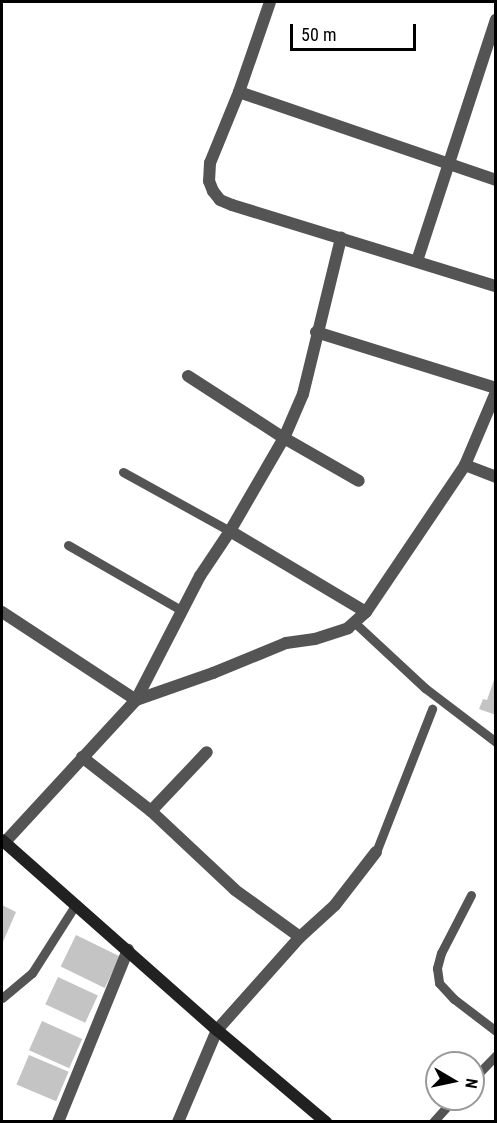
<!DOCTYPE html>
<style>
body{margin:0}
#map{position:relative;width:497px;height:1123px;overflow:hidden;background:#fff;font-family:"Roboto Condensed",sans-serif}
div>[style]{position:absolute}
.building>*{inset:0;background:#c4c4c4;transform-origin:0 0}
.lane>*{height:9px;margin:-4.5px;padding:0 4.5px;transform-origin:4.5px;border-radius:4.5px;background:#545454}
.street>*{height:12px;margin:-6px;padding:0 6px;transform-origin:6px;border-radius:6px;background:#545454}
.secondary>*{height:12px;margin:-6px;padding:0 6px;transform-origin:6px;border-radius:6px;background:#212121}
span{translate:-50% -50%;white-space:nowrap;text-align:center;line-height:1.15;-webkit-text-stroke:4.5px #fff;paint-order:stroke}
.frame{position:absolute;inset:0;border:3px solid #000;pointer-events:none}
.north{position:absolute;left:425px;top:1051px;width:60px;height:60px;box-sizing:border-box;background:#fff;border:2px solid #999;border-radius:50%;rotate:99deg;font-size:16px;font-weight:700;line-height:24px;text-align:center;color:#000}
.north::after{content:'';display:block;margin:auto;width:21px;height:27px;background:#000;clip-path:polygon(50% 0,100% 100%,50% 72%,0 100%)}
.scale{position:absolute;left:290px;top:24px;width:126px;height:27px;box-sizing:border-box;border:3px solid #000;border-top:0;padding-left:8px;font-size:18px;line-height:21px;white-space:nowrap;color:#000;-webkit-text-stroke:4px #fff;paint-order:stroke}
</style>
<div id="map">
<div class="building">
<i style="clip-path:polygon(495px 677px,496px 677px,496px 715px,479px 709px,483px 699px,487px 700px)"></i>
<i style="clip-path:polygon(2px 905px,16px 912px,2px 944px)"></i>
<i style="left:76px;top:935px;width:49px;height:35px;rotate:26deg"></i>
<i style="left:58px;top:977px;width:44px;height:30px;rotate:25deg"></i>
<i style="left:42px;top:1021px;width:44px;height:32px;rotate:24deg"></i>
<i style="left:29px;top:1055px;width:43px;height:32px;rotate:23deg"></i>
</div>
<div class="lane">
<i style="left:123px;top:472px;width:122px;rotate:28.9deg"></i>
<i style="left:68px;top:545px;width:130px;rotate:29.9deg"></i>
<i style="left:355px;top:623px;width:96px;rotate:42.9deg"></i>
<i style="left:425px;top:688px;width:89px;rotate:37.3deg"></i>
<i style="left:376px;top:852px;width:154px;rotate:-68.6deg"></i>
<i style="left:471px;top:895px;width:65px;rotate:117.3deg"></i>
<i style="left:441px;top:953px;width:16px;rotate:105deg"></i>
<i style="left:437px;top:968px;width:15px;rotate:82deg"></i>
<i style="left:439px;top:983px;width:22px;rotate:47deg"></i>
<i style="left:454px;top:999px;width:53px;rotate:37.3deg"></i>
<i style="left:2px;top:998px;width:39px;rotate:-40deg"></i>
<i style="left:32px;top:973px;width:82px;rotate:-57.5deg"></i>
<i style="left:473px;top:1079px;width:33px;rotate:-46deg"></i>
<i style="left:433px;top:1122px;width:31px;rotate:-48deg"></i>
</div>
<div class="street">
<i style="left:270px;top:2px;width:95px;rotate:109deg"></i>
<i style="left:239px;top:92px;width:77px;rotate:112.2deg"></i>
<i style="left:210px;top:163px;width:18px;rotate:93deg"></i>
<i style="left:209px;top:181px;width:11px;rotate:68deg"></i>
<i style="left:213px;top:191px;width:11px;rotate:52deg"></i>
<i style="left:220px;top:200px;width:13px;rotate:23deg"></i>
<i style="left:232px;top:205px;width:276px;rotate:17.1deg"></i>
<i style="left:239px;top:92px;width:272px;rotate:18.9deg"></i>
<i style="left:417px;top:261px;width:254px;rotate:-71.9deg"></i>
<i style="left:316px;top:332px;width:189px;rotate:17.3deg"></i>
<i style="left:188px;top:376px;width:114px;rotate:32.9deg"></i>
<i style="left:284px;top:438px;width:86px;rotate:29.8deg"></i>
<i style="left:465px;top:465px;width:33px;rotate:21deg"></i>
<i style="left:230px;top:531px;width:158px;rotate:30.8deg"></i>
<i style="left:2px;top:612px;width:160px;rotate:33.3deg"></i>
<i style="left:136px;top:700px;width:82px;rotate:-19.3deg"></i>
<i style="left:213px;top:673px;width:79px;rotate:-22.3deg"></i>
<i style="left:286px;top:643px;width:29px;rotate:-8deg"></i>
<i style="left:315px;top:639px;width:35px;rotate:-18deg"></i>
<i style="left:348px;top:628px;width:24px;rotate:-42deg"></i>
<i style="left:366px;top:612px;width:177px;rotate:-56deg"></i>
<i style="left:465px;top:465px;width:79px;rotate:-67deg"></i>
<i style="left:82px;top:757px;width:88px;rotate:38deg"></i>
<i style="left:151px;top:811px;width:115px;rotate:43.2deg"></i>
<i style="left:235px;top:890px;width:80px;rotate:35.9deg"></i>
<i style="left:151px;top:811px;width:81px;rotate:-46.5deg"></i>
<i style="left:5px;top:842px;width:193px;rotate:-47.3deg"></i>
<i style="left:136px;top:700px;width:140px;rotate:-62.7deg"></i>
<i style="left:200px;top:576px;width:54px;rotate:-56.3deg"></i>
<i style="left:230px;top:531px;width:108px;rotate:-59.9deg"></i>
<i style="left:284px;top:438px;width:48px;rotate:-66.6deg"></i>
<i style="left:303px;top:394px;width:161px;rotate:-76.3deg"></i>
<i style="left:58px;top:1122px;width:186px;rotate:-67.9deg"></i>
<i style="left:178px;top:1122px;width:100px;rotate:-67deg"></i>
<i style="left:217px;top:1030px;width:125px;rotate:-48.3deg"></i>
<i style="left:300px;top:937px;width:47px;rotate:-42.4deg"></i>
<i style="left:335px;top:905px;width:67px;rotate:-52.3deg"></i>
</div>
<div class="secondary">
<i style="left:2px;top:840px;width:287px;rotate:41.5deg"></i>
<i style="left:217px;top:1030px;width:143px;rotate:40.2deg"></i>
</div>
<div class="frame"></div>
<div class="north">N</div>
<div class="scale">50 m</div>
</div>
